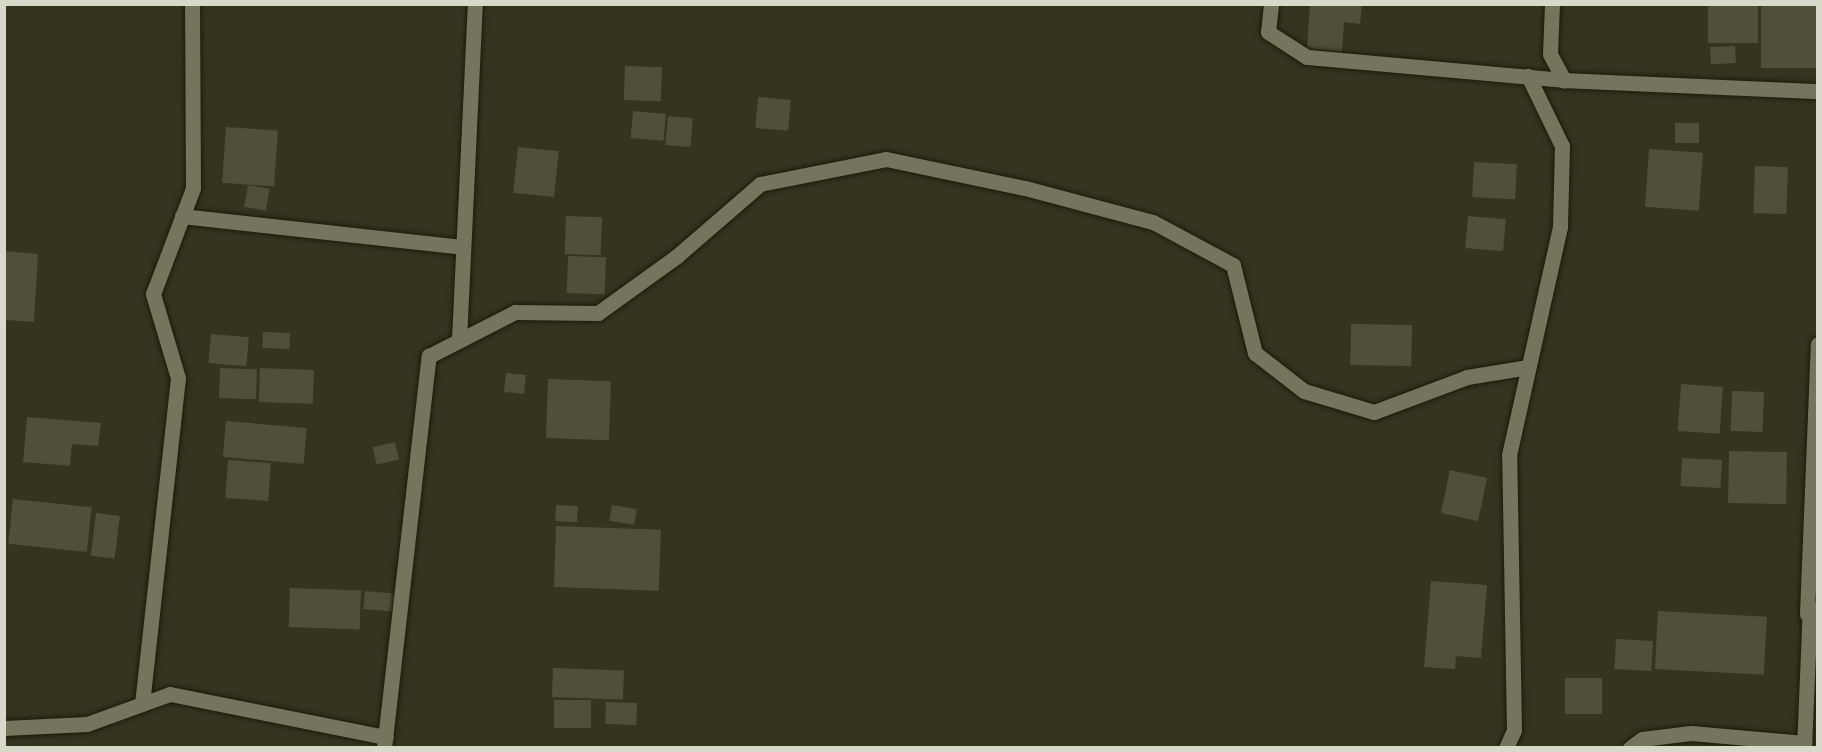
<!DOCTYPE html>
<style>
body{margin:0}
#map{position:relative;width:1822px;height:752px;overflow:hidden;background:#34341f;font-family:Montserrat,sans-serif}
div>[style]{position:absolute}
.building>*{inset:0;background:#50503a;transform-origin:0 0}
.roads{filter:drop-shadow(0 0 2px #1c1b07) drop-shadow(0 0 2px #1c1b07)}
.minor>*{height:15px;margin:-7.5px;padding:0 7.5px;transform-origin:7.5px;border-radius:7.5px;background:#75755e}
span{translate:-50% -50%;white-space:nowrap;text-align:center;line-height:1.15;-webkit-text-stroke:4.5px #34341f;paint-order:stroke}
.frame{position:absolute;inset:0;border:6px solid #d8d8cb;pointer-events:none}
</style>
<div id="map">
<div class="building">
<i style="clip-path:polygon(1310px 4px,1362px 4px,1360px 24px,1344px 22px,1342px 52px,1307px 49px)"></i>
<i style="left:1708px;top:4px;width:50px;height:39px"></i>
<i style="left:1761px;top:4px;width:57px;height:64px"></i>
<i style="left:1735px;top:46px;width:17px;height:25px;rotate:87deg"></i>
<i style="left:625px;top:66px;width:37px;height:34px;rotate:2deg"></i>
<i style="left:758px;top:97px;width:33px;height:31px;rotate:5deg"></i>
<i style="left:633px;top:111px;width:33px;height:27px;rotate:5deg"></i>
<i style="left:668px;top:116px;width:25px;height:29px;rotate:5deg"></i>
<i style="left:1675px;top:123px;width:24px;height:20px"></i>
<i style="left:226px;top:127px;width:52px;height:56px;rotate:4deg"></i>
<i style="left:518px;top:147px;width:41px;height:46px;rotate:6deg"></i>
<i style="left:1649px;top:149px;width:54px;height:58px;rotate:4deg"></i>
<i style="left:1474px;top:162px;width:43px;height:35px;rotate:3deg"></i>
<i style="left:1755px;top:166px;width:33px;height:47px;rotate:2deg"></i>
<i style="left:248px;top:185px;width:22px;height:22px;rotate:10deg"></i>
<i style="left:566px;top:216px;width:36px;height:38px;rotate:2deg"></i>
<i style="left:1468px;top:216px;width:38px;height:32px;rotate:5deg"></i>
<i style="clip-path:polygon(4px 251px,38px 254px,34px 322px,7px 320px,4px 324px)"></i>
<i style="left:568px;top:256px;width:38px;height:37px;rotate:2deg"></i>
<i style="left:1351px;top:324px;width:61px;height:41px;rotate:1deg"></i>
<i style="left:263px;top:332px;width:27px;height:16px;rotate:2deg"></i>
<i style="left:211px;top:334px;width:38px;height:29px;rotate:5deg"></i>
<i style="left:220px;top:368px;width:37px;height:30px;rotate:2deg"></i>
<i style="left:260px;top:368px;width:54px;height:34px;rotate:2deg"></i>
<i style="left:506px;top:373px;width:20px;height:19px;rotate:6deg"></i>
<i style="left:548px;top:379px;width:63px;height:59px;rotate:2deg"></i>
<i style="left:1681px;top:384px;width:42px;height:47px;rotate:4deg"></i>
<i style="left:1732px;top:391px;width:32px;height:40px;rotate:2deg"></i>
<i style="clip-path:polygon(27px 417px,101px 423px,98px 446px,72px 444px,70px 466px,23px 462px)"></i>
<i style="left:226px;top:421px;width:81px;height:36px;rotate:5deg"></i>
<i style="left:395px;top:442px;width:18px;height:23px;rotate:77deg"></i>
<i style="left:1729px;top:451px;width:58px;height:52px;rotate:1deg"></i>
<i style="left:1682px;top:458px;width:40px;height:28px;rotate:3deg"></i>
<i style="left:228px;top:460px;width:43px;height:38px;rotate:4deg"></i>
<i style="left:1450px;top:470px;width:38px;height:44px;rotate:12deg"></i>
<i style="left:13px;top:499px;width:79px;height:45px;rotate:6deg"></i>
<i style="left:556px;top:505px;width:22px;height:16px;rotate:3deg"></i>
<i style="left:612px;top:505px;width:25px;height:16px;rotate:9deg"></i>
<i style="left:96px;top:513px;width:24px;height:43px;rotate:7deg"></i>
<i style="left:556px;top:526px;width:105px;height:61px;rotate:2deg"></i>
<i style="clip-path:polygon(1431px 581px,1487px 585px,1481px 658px,1456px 656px,1455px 669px,1424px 667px)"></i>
<i style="left:290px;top:588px;width:71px;height:39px;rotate:2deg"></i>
<i style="left:365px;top:591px;width:32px;height:18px;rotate:5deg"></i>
<i style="left:1658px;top:611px;width:109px;height:58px;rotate:3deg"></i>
<i style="left:1616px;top:639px;width:37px;height:30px;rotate:3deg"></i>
<i style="left:553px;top:668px;width:71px;height:29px;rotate:2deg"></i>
<i style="left:1565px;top:678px;width:37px;height:36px"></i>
<i style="left:554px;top:700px;width:37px;height:28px"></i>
<i style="left:606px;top:702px;width:31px;height:22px;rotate:2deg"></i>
</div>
<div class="roads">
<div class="minor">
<i style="left:1271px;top:4px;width:28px;rotate:96deg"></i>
<i style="left:1268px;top:32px;width:46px;rotate:32.7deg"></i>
<i style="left:1307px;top:57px;width:258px;rotate:5.1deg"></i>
<i style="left:1552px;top:4px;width:50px;rotate:92.3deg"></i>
<i style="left:1550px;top:54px;width:30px;rotate:62deg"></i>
<i style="left:1564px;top:80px;width:254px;rotate:2.5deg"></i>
<i style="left:182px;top:216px;width:281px;rotate:6.3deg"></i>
<i style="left:459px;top:340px;width:336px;rotate:-87.3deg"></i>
<i style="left:1807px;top:614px;width:270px;rotate:-87.7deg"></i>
<i style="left:142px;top:704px;width:328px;rotate:-83.7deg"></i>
<i style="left:178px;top:378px;width:88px;rotate:-106.6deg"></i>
<i style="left:153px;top:294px;width:113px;rotate:-69.3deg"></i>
<i style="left:193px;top:188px;width:184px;rotate:-90.3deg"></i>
<i style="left:4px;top:728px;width:83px;rotate:-2.8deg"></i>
<i style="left:87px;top:724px;width:88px;rotate:-19.9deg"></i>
<i style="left:170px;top:694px;width:220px;rotate:11.3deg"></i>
<i style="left:384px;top:748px;width:395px;rotate:-83.5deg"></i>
<i style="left:429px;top:356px;width:97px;rotate:-27.1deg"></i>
<i style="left:515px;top:312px;width:83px;rotate:0.7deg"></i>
<i style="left:598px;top:313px;width:97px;rotate:-35.8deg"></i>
<i style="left:677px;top:256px;width:110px;rotate:-40.9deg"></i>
<i style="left:760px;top:184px;width:128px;rotate:-11.2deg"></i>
<i style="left:886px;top:159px;width:142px;rotate:11.8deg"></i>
<i style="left:1025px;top:188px;width:132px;rotate:14.9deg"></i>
<i style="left:1153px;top:222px;width:91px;rotate:28.3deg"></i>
<i style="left:1233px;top:265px;width:91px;rotate:76deg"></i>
<i style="left:1255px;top:353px;width:62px;rotate:37.8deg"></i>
<i style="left:1304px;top:391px;width:73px;rotate:16.7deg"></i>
<i style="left:1374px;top:412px;width:99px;rotate:-20.6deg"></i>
<i style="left:1467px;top:377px;width:62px;rotate:-9.3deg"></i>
<i style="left:1506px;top:748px;width:20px;rotate:-66deg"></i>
<i style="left:1514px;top:730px;width:275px;rotate:-91deg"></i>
<i style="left:1509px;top:455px;width:234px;rotate:-77.4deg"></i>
<i style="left:1560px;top:227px;width:81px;rotate:-88.6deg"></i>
<i style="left:1562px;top:146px;width:78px;rotate:-115.9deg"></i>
<i style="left:1630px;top:748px;width:15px;rotate:-37deg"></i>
<i style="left:1642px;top:739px;width:49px;rotate:-7deg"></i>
<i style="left:1691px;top:733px;width:114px;rotate:5deg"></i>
<i style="left:1804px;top:748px;width:141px;rotate:-87.6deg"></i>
</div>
</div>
<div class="frame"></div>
</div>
